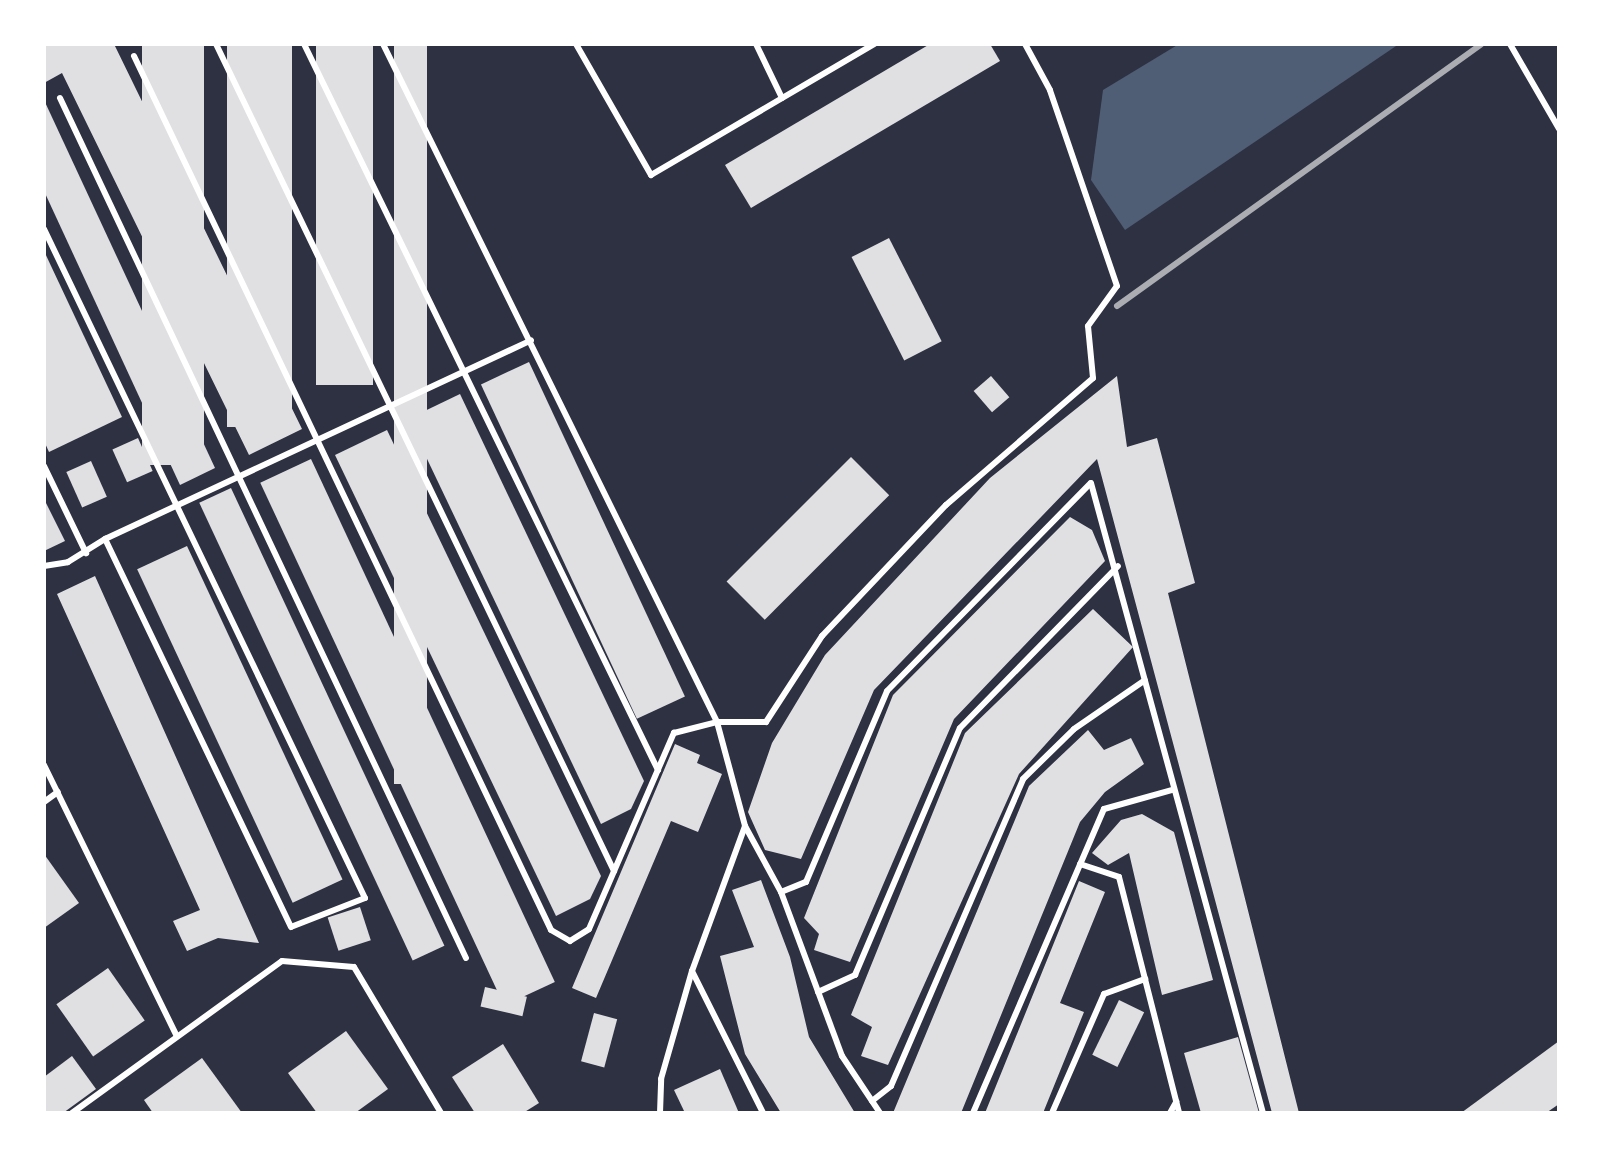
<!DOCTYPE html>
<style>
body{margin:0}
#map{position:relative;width:1603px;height:1157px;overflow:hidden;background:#2d3142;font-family:Inter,sans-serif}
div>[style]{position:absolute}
.water>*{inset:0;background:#4f5d75}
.building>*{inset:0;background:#e0e0e3;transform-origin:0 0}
.service>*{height:6px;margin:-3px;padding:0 3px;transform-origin:3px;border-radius:3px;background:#fff}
.rail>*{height:6px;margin:-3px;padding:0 3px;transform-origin:3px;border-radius:3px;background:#abadb3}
span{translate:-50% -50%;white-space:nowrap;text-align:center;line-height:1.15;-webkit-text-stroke:6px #fff;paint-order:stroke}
.frame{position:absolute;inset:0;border:46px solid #fff;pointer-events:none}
</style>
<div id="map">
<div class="water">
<i style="clip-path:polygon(1179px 44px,1399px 44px,1125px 230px,1091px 180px,1103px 90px)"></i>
</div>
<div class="building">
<i style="clip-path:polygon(44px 44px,114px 44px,302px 429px,249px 455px,62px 73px,44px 83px)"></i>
<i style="left:142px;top:44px;width:62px;height:421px"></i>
<i style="left:227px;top:44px;width:65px;height:383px"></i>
<i style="left:316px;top:44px;width:57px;height:341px"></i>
<i style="left:394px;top:44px;width:33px;height:740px"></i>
<i style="clip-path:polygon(930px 44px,990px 44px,1000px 61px,751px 208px,725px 165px)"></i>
<i style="clip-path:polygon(44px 100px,215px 468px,180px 485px,44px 191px)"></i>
<i style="left:889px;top:238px;width:116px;height:42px;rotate:63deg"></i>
<i style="clip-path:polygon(44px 251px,122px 417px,49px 452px,44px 441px)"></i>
<i style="left:529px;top:362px;width:369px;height:53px;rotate:65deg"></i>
<i style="left:991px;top:376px;width:28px;height:23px;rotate:49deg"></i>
<i style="clip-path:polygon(1117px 376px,1127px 447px,1157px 438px,1195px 583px,1168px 593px,1299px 1113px,1272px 1113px,1097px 459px,874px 690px,801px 859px,765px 850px,748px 812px,772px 743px,825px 655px,990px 478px)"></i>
<i style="clip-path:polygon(460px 394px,644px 781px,631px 809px,601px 824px,408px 419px)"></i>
<i style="clip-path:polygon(387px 430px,601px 876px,590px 899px,556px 916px,335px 455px)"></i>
<i style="left:138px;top:438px;width:36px;height:28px;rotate:66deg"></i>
<i style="left:851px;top:457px;width:54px;height:176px;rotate:45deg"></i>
<i style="left:311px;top:459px;width:577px;height:56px;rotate:65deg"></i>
<i style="left:91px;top:461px;width:39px;height:27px;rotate:66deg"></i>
<i style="left:231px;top:488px;width:505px;height:35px;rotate:65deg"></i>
<i style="clip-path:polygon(44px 499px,65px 541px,44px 551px)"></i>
<i style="clip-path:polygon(1070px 517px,1092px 530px,1105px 561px,954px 719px,850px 962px,814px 950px,819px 934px,804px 918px,893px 695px)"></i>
<i style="left:187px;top:546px;width:368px;height:55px;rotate:65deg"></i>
<i style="clip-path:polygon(95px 576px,259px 943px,218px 938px,187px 951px,173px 921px,200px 910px,57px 594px)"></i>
<i style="clip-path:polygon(1093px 609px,1133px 647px,1019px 774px,888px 1065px,861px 1056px,872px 1027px,851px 1015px,965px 733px)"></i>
<i style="clip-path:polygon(1088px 730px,1104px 750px,1131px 738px,1144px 764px,1105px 792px,1080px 822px,961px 1113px,893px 1113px,1029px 786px)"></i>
<i style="clip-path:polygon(675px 744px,700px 755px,697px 763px,722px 774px,698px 832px,671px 821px,596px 998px,572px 988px)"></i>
<i style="clip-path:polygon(1142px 814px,1174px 832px,1213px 980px,1162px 995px,1129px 853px,1108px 865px,1092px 853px,1121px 820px)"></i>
<i style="clip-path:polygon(44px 854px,79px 903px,44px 928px)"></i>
<i style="clip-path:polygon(761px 880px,790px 957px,809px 1037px,855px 1113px,781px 1113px,745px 1054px,720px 956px,754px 947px,732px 890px)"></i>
<i style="clip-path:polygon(1079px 881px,1105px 892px,1060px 1003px,1084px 1012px,1043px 1113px,985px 1113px)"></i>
<i style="left:360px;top:907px;width:35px;height:34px;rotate:72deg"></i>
<i style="left:108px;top:968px;width:64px;height:63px;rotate:55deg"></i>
<i style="left:485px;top:987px;width:43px;height:20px;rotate:13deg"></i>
<i style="left:1119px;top:1000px;width:28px;height:61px;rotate:26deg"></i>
<i style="left:594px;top:1013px;width:24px;height:50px;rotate:15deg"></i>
<i style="clip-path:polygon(346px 1031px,388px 1089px,355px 1113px,317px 1113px,288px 1073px)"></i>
<i style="clip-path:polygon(1238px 1037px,1259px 1113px,1201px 1113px,1184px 1053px)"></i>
<i style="clip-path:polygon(1559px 1041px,1559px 1104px,1546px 1113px,1461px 1113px)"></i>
<i style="clip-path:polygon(503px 1044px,539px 1103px,523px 1113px,475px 1113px,452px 1077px)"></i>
<i style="clip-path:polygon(72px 1056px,96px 1089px,63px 1113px,44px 1113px,44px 1077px)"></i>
<i style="clip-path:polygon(202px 1058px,242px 1113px,153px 1113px,144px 1100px)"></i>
<i style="clip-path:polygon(720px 1069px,739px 1113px,685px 1113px,674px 1090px)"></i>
</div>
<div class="service">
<i style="left:216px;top:44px;width:918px;rotate:64.3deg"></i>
<i style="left:304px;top:44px;width:808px;rotate:64.01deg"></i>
<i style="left:383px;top:44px;width:756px;rotate:63.77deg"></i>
<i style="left:717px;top:722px;width:108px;rotate:74.9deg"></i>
<i style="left:745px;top:826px;width:75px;rotate:61.4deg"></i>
<i style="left:781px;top:892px;width:175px;rotate:69.6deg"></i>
<i style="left:842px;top:1056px;width:69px;rotate:56.3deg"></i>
<i style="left:576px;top:44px;width:151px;rotate:60.2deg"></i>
<i style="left:651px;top:175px;width:259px;rotate:-30.4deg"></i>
<i style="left:756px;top:44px;width:60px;rotate:64.3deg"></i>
<i style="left:1510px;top:44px;width:98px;rotate:60deg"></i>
<i style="left:134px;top:56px;width:968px;rotate:64.49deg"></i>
<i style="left:551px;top:930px;width:22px;rotate:30deg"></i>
<i style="left:570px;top:941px;width:22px;rotate:-32deg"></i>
<i style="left:589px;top:929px;width:214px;rotate:-66.6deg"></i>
<i style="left:674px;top:733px;width:44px;rotate:-14.3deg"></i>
<i style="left:717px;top:722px;width:49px"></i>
<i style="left:766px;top:722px;width:103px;rotate:-56.9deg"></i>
<i style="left:822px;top:636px;width:180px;rotate:-46.6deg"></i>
<i style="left:946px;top:505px;width:194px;rotate:-40.8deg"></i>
<i style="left:1093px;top:378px;width:52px;rotate:-95.5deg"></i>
<i style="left:1088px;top:326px;width:49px;rotate:-54.1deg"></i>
<i style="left:1117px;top:286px;width:207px;rotate:-108.9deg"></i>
<i style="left:1050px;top:90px;width:52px;rotate:-118.5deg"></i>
<i style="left:60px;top:98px;width:951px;rotate:64.73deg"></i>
<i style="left:44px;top:229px;width:742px;rotate:64.37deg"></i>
<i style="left:365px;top:898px;width:79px;rotate:158.6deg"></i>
<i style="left:291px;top:927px;width:430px;rotate:-115.6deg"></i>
<i style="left:44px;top:466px;width:97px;rotate:64.2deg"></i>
<i style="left:44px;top:566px;width:24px;rotate:-9deg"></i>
<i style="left:68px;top:562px;width:44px;rotate:-31.9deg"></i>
<i style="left:105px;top:539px;width:470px;rotate:-25deg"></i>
<i style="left:44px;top:765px;width:301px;rotate:63.9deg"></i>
<i style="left:44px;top:802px;width:17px;rotate:-36deg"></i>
<i style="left:1080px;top:864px;width:41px;rotate:18.4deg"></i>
<i style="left:1119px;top:877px;width:244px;rotate:75.7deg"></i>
<i style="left:781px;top:892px;width:27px;rotate:-22deg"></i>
<i style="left:806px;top:882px;width:207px;rotate:-67deg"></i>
<i style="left:887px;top:691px;width:291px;rotate:-45.6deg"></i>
<i style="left:1091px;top:483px;width:653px;rotate:74.73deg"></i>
<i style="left:692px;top:971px;width:159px;rotate:63.4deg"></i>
<i style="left:818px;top:992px;width:41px;rotate:-24.7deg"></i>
<i style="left:855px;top:975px;width:268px;rotate:-67deg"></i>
<i style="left:960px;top:728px;width:226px;rotate:-45.7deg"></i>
<i style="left:872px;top:1101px;width:24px;rotate:-38deg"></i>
<i style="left:891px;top:1086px;width:334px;rotate:-66.7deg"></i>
<i style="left:1023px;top:779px;width:71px;rotate:-44.4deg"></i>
<i style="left:1074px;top:729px;width:86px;rotate:-34.6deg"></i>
<i style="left:72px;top:1113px;width:259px;rotate:-35.9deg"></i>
<i style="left:282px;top:961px;width:72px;rotate:4.8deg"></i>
<i style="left:354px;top:967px;width:170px;rotate:59.2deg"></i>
<i style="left:660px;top:1113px;width:34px;rotate:-88deg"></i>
<i style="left:661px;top:1079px;width:112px;rotate:-74deg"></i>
<i style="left:692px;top:971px;width:154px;rotate:-69.9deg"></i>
<i style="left:973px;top:1113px;width:331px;rotate:-66.7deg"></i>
<i style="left:1104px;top:809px;width:71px;rotate:-15.6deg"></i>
<i style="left:1052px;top:1113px;width:130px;rotate:-66.4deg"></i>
<i style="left:1104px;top:994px;width:44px;rotate:-20.1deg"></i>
<i style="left:1170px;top:1113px;width:13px;rotate:-61deg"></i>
</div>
<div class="rail">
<i style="left:1117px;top:306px;width:448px;rotate:-35.7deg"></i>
</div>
<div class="frame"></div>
</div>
